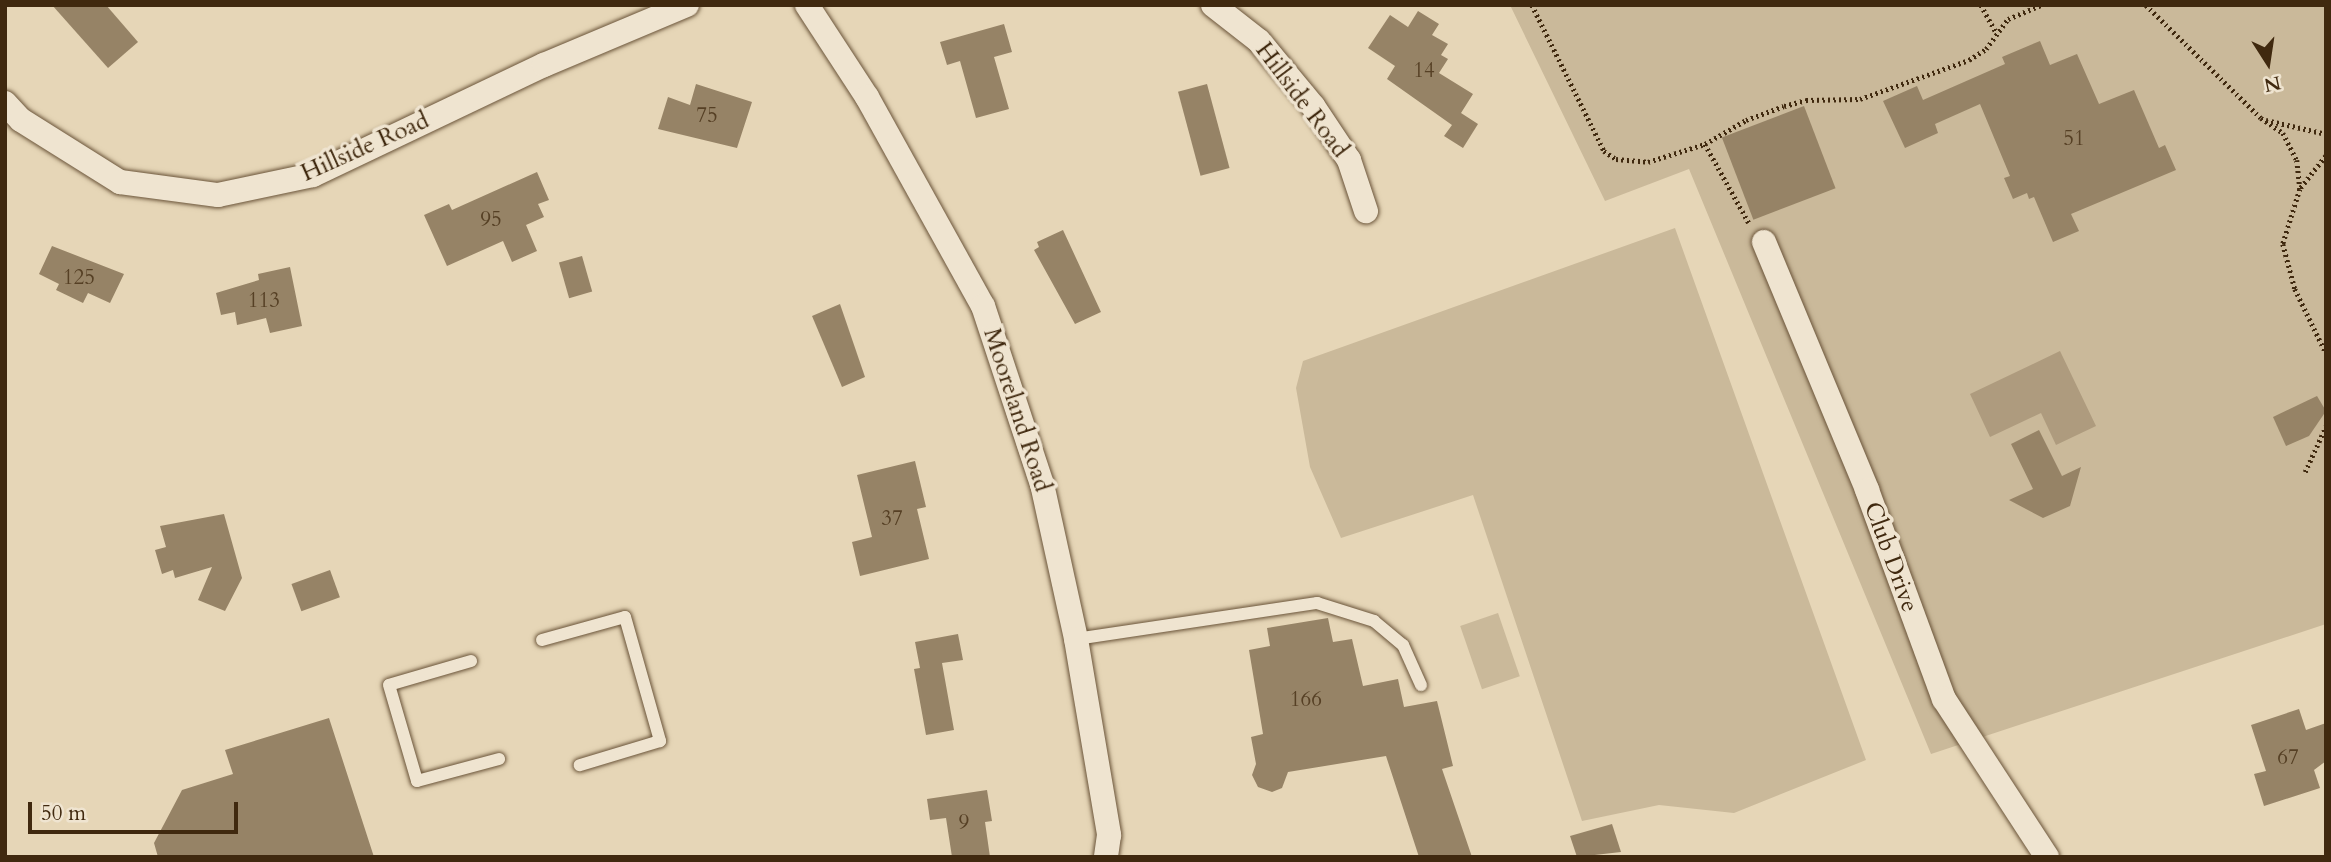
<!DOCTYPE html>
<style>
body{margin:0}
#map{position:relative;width:2331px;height:862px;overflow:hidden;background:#e6d6b7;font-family:Cardo,serif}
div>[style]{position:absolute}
.green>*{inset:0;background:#cab99a;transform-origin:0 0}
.water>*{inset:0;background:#ae9b7e}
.building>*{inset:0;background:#968366;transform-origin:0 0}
.path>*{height:4.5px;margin-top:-2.25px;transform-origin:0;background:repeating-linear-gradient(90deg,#40290f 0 2px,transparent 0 5.5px)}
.roads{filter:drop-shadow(0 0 2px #6a5439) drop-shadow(0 0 2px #6a5439)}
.lane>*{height:12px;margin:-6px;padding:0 6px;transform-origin:6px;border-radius:6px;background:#efe4d0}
.street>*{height:24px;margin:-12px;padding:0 12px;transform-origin:12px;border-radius:12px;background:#efe4d0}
span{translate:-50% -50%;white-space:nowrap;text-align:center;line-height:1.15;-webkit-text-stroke:7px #efe4d0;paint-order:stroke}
.number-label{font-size:21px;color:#564025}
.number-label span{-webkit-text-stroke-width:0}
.street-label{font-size:24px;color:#40290f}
.frame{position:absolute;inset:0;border:7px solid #40290f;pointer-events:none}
.north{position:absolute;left:2233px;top:28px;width:70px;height:70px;-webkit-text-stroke:5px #efe4d0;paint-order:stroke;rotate:168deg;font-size:19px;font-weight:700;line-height:28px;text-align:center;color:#40290f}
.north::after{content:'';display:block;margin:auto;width:24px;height:32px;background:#40290f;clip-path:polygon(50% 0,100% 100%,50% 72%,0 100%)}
.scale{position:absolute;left:28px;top:802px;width:210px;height:32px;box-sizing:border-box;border:4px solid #40290f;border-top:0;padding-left:9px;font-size:21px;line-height:24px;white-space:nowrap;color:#40290f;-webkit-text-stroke:5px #efe4d0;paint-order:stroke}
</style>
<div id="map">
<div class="green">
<i style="clip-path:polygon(1510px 5px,2326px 5px,2326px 624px,1931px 754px,1689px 169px,1605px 201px)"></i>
<i style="clip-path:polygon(1675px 228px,1866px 760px,1734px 813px,1659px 805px,1582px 821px,1473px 495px,1341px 538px,1310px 467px,1296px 388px,1303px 361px)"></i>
<i style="left:1498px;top:613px;width:67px;height:40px;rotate:71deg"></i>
</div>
<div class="water">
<i style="clip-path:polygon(2060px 351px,2096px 426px,2056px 445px,2041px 413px,1990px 437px,1970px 394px)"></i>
</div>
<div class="building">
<i style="clip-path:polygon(52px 5px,106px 5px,138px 42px,108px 68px)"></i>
<i style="clip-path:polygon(1418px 11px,1439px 24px,1432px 35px,1448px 44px,1441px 55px,1448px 59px,1439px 73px,1473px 94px,1461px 113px,1478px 124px,1463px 148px,1444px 136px,1452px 125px,1387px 79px,1395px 66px,1368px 48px,1390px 15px,1408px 27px)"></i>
<i style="clip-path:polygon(1004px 24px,1012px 52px,994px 57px,1009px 109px,976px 118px,960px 61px,947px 65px,940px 42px)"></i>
<i style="clip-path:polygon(2040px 41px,2050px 65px,2077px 54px,2099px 104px,2134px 90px,2159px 148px,2165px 145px,2176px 170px,2071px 214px,2079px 231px,2053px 242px,2034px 197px,2029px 199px,2027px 193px,2013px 199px,2004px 178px,2010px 176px,1980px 104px,1935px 124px,1938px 133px,1905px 148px,1883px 101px,1917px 86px,1923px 100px,2005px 64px,2002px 57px)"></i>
<i style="clip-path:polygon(696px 84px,752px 102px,737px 148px,658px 129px,668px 97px,690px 105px)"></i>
<i style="left:1207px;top:84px;width:87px;height:30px;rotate:75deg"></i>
<i style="left:1804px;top:106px;width:88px;height:88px;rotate:69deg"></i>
<i style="clip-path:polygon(537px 172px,549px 200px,538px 204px,544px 217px,526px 225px,537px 251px,512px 262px,503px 241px,447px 266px,424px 215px,449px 204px,452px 210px)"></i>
<i style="clip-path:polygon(1063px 230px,1101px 312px,1075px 324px,1034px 250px,1039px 247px,1037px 242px)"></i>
<i style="clip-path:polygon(52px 246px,124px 274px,110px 303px,88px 293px,83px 303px,56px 290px,59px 284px,39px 274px)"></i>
<i style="left:582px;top:256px;width:37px;height:24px;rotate:74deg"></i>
<i style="clip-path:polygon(290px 267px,302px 326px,270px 333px,266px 318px,237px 325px,235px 312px,221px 315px,216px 293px,259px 280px,258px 274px)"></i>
<i style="clip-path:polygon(840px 304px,865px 377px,842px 387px,812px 316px)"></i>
<i style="clip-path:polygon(2317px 396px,2326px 411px,2309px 436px,2286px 446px,2273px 417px)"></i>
<i style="clip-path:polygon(2039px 430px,2062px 476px,2081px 467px,2070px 506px,2043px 518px,2009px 500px,2033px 489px,2011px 444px)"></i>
<i style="clip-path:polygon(915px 461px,926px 507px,917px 509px,929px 559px,860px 576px,852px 542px,872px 537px,857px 475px)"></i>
<i style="clip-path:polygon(224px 514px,242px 578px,225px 611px,198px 600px,212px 567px,175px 578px,173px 570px,162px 574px,155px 550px,166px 547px,160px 526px)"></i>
<i style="left:330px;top:570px;width:29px;height:41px;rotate:70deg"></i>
<i style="clip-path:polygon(1328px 618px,1333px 642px,1352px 639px,1363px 686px,1398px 679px,1404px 707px,1437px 701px,1453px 766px,1442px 769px,1472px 857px,1419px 857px,1386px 756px,1288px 772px,1282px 788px,1272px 792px,1258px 787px,1252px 775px,1256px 764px,1251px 737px,1263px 734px,1249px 650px,1270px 646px,1267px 628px)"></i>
<i style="clip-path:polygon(958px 634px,963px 660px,942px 663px,954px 730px,926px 735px,914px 669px,920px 668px,915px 642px)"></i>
<i style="clip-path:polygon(2299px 709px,2306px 730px,2326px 723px,2326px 761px,2314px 770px,2320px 788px,2264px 806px,2254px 774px,2266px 771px,2251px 725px)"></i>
<i style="clip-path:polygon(329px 718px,374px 857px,158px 857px,154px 843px,182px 790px,233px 774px,225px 750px)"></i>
<i style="clip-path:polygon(987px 790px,992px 821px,985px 822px,990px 857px,952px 857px,946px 818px,930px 820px,927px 799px)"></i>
<i style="clip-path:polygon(1612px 824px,1621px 852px,1577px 857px,1570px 836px)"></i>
</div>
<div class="path">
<i style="left:1532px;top:5px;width:163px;rotate:63.7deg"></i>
<i style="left:1604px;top:151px;width:14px;rotate:34deg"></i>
<i style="left:1616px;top:159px;width:32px;rotate:5deg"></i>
<i style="left:1648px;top:162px;width:60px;rotate:-17.5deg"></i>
<i style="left:1705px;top:144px;width:48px;rotate:-30.3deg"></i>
<i style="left:1746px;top:120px;width:40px;rotate:-20.2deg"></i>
<i style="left:1784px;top:106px;width:23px;rotate:-15deg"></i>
<i style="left:1806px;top:100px;width:54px;rotate:-1.1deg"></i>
<i style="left:1860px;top:99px;width:116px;rotate:-19.7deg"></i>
<i style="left:1969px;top:60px;width:20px;rotate:-33deg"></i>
<i style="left:1986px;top:49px;width:37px;rotate:-54deg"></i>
<i style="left:2008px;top:19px;width:36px;rotate:-23deg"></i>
<i style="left:1981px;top:5px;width:31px;rotate:61deg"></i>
<i style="left:2146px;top:5px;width:161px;rotate:44.5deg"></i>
<i style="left:2261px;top:118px;width:27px;rotate:34deg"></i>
<i style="left:2283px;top:133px;width:30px;rotate:63deg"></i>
<i style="left:2297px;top:160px;width:29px;rotate:84deg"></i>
<i style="left:2266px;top:120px;width:62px;rotate:13.1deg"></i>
<i style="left:1705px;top:144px;width:90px;rotate:60.9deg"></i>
<i style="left:2326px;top:156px;width:42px;rotate:128.2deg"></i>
<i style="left:2300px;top:189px;width:58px;rotate:107.2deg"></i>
<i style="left:2283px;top:244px;width:47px;rotate:75.1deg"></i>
<i style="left:2295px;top:289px;width:71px;rotate:64.2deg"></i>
<i style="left:2305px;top:472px;width:51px;rotate:-65.5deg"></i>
</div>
<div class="roads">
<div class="lane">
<i style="left:1076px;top:639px;width:244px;rotate:-8.5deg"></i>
<i style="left:1317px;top:603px;width:60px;rotate:17.5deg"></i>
<i style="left:1374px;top:621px;width:38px;rotate:40deg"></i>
<i style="left:1403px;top:645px;width:44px;rotate:65.8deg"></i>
<i style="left:542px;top:640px;width:86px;rotate:-15.5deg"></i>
<i style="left:625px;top:617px;width:129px;rotate:74.2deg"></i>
<i style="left:660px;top:741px;width:84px;rotate:163.3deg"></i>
<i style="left:471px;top:661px;width:85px;rotate:163.7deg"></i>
<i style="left:389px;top:685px;width:100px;rotate:73.7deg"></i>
<i style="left:417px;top:781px;width:85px;rotate:-15deg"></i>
</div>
<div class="street">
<i style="left:807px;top:5px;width:110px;rotate:56.9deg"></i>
<i style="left:867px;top:97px;width:239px;rotate:61deg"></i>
<i style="left:983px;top:306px;width:188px;rotate:71.7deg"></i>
<i style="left:1042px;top:484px;width:159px;rotate:77.6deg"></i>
<i style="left:1076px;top:639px;width:199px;rotate:80.4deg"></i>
<i style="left:1109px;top:835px;width:22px;rotate:98deg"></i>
<i style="left:1213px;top:5px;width:58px;rotate:38deg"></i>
<i style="left:1259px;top:41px;width:85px;rotate:50.3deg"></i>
<i style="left:1313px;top:106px;width:65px;rotate:56.3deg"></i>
<i style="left:1349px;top:160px;width:54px;rotate:71.6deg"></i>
<i style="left:5px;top:103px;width:23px;rotate:47deg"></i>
<i style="left:21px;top:120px;width:117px;rotate:32.1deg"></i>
<i style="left:120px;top:182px;width:99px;rotate:7.6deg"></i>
<i style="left:218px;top:195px;width:97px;rotate:-11.9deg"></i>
<i style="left:313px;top:175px;width:256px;rotate:-25.5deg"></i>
<i style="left:544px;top:65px;width:155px;rotate:-22.8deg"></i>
<i style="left:1764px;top:242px;width:269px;rotate:67.4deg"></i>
<i style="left:1867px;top:490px;width:223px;rotate:69.8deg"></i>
<i style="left:1944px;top:699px;width:189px;rotate:56.9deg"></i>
</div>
</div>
<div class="number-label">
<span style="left:1424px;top:71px">14</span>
<span style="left:707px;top:116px">75</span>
<span style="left:2074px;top:139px">51</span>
<span style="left:491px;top:220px">95</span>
<span style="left:79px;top:278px">125</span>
<span style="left:264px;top:301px">113</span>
<span style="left:892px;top:519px">37</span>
<span style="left:1306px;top:700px">166</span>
<span style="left:2288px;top:758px">67</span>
<span style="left:964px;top:823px">9</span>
</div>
<div class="street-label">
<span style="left:1302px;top:100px;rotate:53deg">Hillside Road</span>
<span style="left:365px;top:147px;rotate:-24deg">Hillside Road</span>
<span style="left:1017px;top:410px;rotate:72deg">Mooreland Road</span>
<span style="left:1891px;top:557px;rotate:70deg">Club Drive</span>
</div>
<div class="frame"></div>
<div class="north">N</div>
<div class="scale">50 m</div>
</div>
